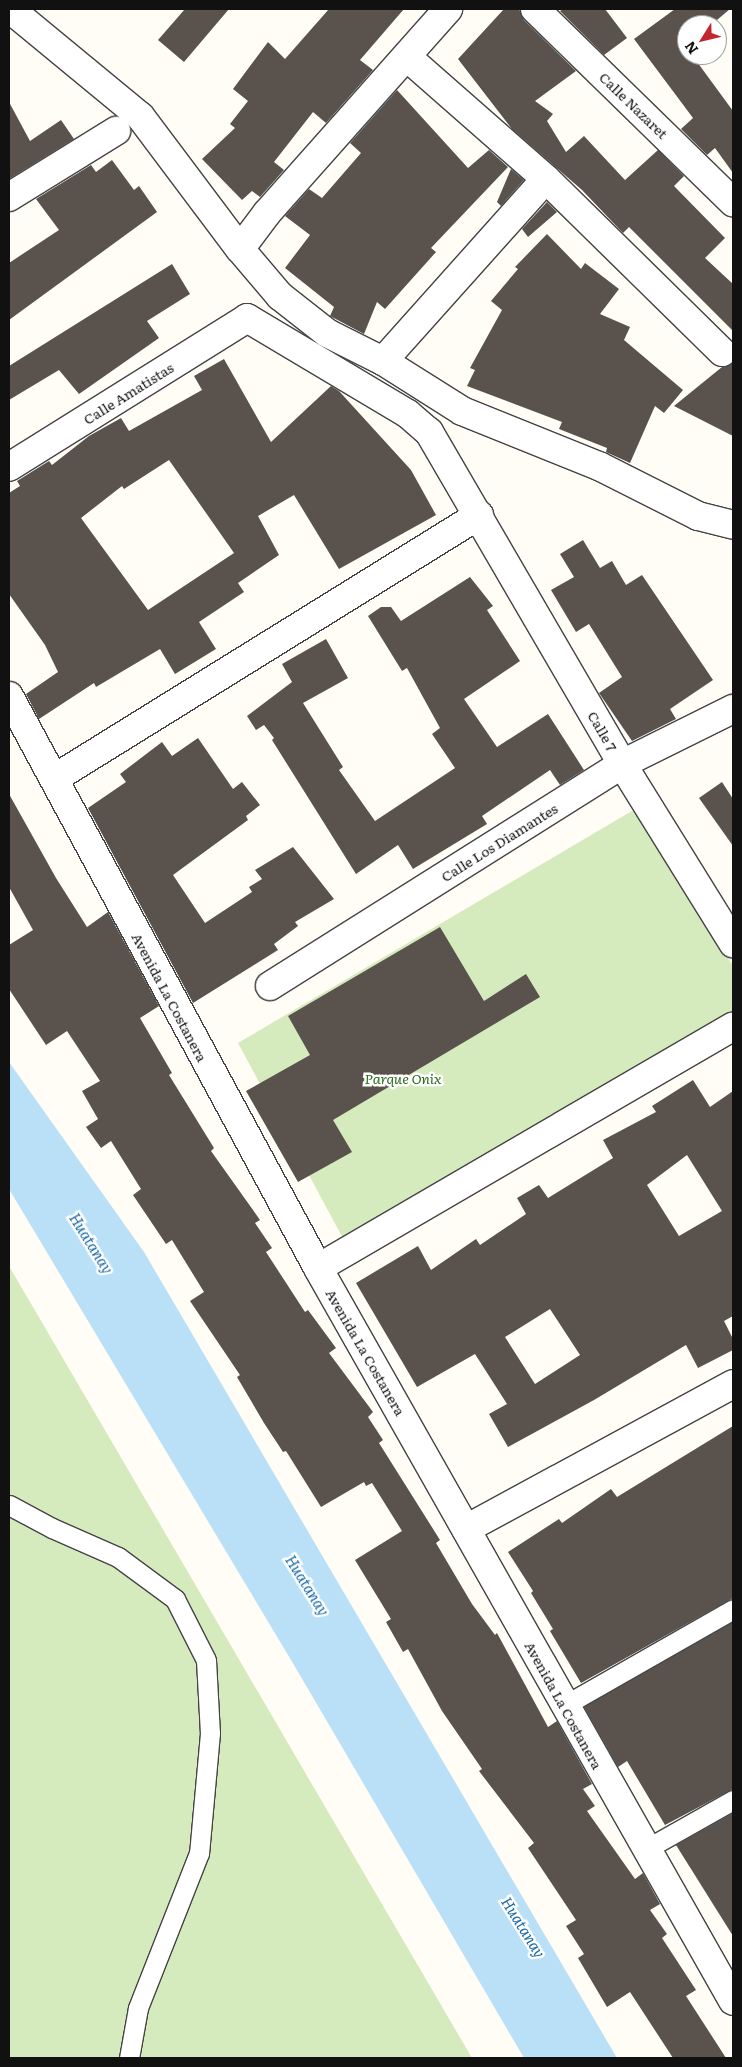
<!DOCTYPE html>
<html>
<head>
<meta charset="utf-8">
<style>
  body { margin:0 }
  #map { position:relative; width:742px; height:2067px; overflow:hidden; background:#fffdf5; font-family:Literata,serif }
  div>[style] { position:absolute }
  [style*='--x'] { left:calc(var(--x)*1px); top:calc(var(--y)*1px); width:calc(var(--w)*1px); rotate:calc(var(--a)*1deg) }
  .green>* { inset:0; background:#d5ebbd }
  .water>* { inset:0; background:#b9e0f7 }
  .building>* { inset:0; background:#5a524d }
  .roads { filter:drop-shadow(1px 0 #444) drop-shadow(-1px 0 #444) drop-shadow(0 1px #444) drop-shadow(0 -1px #444) }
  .lane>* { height:19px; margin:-9.5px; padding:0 9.5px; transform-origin:9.5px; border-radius:9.5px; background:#fff }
  .street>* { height:28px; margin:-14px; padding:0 14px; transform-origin:14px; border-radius:14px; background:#fff }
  span { translate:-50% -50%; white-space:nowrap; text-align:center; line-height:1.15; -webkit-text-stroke:5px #fff; paint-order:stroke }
  .street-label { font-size:14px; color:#111 }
  .park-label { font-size:14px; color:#2f6b1f; font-style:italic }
  .water-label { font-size:15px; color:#1768a6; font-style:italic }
  .frame { position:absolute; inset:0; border:10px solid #111; pointer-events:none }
  .north { position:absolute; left:677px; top:15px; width:50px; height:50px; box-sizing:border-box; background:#fff; border:1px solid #a0a0a0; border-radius:50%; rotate:234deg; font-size:14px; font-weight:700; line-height:20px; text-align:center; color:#111 }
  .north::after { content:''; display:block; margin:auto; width:18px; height:22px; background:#c4262e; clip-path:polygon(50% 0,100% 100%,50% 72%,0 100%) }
</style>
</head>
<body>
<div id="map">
  <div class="green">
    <div style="clip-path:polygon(637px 808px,733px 966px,733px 1012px,346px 1244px,238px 1043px)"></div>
    <div style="clip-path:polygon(9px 1266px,472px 2058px,9px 2058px)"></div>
  </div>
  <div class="water">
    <div style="clip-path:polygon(9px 1062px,144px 1252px,617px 2058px,524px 2058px,294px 1665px,9px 1189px)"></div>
  </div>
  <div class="building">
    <div style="clip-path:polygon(185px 9px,229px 9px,184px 62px,158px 40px)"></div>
    <div style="clip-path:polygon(329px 9px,404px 9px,360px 60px,373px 70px,326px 123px,313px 112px,274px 162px,284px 170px,260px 197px,252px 191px,242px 200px,202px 159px,235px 128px,230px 124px,248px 101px,233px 89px,268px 42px,285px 59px)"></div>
    <div style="clip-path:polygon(504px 9px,519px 9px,524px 20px,576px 71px,535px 101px,553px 114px,547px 121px,566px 152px,584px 136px,625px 180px,658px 150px,684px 176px,674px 186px,725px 238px,705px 258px,733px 284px,733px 331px,629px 227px,623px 233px,582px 190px,512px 129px,458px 59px)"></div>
    <div style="clip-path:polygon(563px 9px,605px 9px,627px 38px,604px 55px,560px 11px)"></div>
    <div style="clip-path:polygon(675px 9px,730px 9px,711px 25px,687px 25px,686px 46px,687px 55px,692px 55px,733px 111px,733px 173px,715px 148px,707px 155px,681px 129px,693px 118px,634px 39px)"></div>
    <div style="clip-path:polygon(397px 90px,468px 168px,489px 150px,508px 167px,431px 248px,436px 252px,385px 309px,377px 302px,364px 334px,330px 316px,334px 307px,285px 268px,310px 235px,285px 216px,309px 189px,322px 198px,361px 153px,350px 143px)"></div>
    <div style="clip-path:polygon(9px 102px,30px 141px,61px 120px,74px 139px,9px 179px)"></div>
    <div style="clip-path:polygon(112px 160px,134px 190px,139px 186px,157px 212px,9px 320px,9px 263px,59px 230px,36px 199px,91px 165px,96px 172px)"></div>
    <div style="clip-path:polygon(511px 169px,524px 180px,501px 206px,497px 202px)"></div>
    <div style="clip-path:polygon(547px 202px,557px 212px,528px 237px,522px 229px)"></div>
    <div style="clip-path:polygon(547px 234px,581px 269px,585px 263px,619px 289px,600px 314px,630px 327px,624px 340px,683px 390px,664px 413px,655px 406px,630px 463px,606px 452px,607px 448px,559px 429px,562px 422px,467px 386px,475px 370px,470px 368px,502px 310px,491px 301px,518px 269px,515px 267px)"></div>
    <div style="clip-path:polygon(172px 264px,190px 294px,147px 321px,159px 338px,79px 394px,59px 370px,9px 400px,9px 366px)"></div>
    <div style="clip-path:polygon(evenodd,224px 359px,271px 442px,331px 386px,339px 391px,411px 470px,436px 515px,339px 569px,294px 495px,258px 516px,279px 555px,238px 583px,244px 592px,199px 622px,216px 649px,175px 674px,160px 649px,96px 687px,94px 683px,39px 719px,26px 694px,58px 672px,45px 645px,9px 594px,9px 493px,20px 486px,17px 481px,49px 461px,52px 465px,89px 436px,121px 418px,129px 431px,202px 390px,194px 376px,224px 359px,169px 460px,234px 553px,148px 610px,81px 518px,122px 486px,124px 489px,169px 460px)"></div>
    <div style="clip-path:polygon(733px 363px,733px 436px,674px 406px,722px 367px)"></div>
    <div style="clip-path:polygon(583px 540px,600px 568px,612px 561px,626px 585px,642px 575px,713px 680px,670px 709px,676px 719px,632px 741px,599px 693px,622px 677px,589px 624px,576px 632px,551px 590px,574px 577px,560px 554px)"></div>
    <div style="clip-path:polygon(470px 577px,493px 606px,487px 610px,520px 661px,464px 699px,497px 747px,548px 714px,584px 770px,560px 785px,550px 770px,482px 816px,487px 824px,413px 869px,398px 845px,356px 874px,272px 740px,274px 738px,264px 725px,256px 730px,247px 716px,292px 682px,282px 664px,326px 639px,348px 678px,303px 703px,343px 767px,339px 770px,375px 821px,455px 768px,432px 734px,440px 728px,407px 668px,402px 671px,368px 616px,381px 607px,391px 607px,401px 621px)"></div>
    <div style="clip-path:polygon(198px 738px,233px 789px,242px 782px,260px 805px,246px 816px,248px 820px,173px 875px,205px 923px,252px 892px,249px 887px,262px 879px,255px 870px,293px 847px,334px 899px,295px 922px,298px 926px,274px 944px,278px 950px,193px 1003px,88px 808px,126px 782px,120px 774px,162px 742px,172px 756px)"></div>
    <div style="clip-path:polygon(722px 782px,733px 799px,733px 846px,699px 798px)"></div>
    <div style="clip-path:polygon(9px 794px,56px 878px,87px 927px,108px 912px,159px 1006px,140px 1018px,172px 1073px,169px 1075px,214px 1148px,211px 1151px,260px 1220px,255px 1223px,272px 1248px,266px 1252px,305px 1312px,308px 1310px,336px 1348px,329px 1353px,373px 1412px,368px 1417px,383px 1440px,379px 1443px,440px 1540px,436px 1543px,472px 1604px,495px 1635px,497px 1633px,548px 1727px,557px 1721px,592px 1784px,583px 1789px,595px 1806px,587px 1811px,635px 1879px,643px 1873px,660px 1904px,650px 1910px,667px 1934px,662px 1938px,696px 1990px,686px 1996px,726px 2058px,673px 2058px,630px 1992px,607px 2007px,578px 1958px,584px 1954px,566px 1926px,576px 1920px,528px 1848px,534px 1843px,479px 1771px,482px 1769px,442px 1711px,408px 1649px,403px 1652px,386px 1622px,391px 1619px,355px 1560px,402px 1531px,372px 1483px,366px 1486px,364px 1482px,321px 1507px,286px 1451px,283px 1452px,264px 1423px,237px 1377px,240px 1375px,190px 1301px,204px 1292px,172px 1240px,166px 1244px,133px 1195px,141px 1189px,111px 1141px,101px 1148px,86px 1127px,98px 1119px,82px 1091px,100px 1081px,67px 1031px,46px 1045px,9px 989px,9px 945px,33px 930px,9px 887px)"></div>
    <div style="clip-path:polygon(440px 927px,484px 1001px,526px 974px,540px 997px,333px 1120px,352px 1152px,298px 1182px,246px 1091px,310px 1055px,288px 1016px)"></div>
    <div style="clip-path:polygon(evenodd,693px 1080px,710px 1107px,733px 1091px,733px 1316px,724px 1321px,733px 1339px,733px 1350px,698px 1368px,686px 1345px,594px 1400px,508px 1447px,489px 1414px,507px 1404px,475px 1354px,417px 1387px,356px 1283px,418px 1246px,431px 1270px,476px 1239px,480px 1245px,526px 1214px,517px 1198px,539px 1185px,548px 1198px,613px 1158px,603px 1140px,656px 1112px,652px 1106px,693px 1080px,687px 1155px,722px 1211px,679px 1236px,647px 1185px,687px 1155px,693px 1080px,550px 1309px,580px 1355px,535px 1384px,505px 1337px,550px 1309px)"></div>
    <div style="clip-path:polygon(733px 1426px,733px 1598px,581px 1683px,550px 1631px,553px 1629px,531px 1593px,533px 1591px,508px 1552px,559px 1519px,562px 1523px,611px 1489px,617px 1497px)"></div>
    <div style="clip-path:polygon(733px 1622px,733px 1789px,665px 1825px,627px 1761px,618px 1767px,584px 1707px)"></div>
    <div style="clip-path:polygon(733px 1813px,733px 1936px,676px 1845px)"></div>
  </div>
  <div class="roads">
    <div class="lane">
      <div style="--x:9;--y:1505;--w:49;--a:28.1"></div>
      <div style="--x:52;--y:1528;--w:72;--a:23.7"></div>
      <div style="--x:118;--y:1557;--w:71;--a:36.4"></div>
      <div style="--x:175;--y:1599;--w:68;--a:63.1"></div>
      <div style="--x:206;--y:1660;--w:73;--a:86.9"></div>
      <div style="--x:210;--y:1733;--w:121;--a:95.2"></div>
      <div style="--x:199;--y:1853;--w:167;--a:111.5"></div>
      <div style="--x:138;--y:2008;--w:51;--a:100.2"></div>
      <div style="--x:565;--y:1705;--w:193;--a:-29.7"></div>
      <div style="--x:646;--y:1849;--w:100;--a:-29.4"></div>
    </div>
    <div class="street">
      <div style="--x:10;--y:9;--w:168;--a:39.5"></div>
      <div style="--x:140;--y:116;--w:166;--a:53.1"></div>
      <div style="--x:240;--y:249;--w:62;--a:49.6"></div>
      <div style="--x:280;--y:296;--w:60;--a:38.2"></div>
      <div style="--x:327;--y:333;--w:63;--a:26.6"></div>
      <div style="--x:383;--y:361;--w:93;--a:32.3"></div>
      <div style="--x:462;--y:411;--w:148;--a:21.9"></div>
      <div style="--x:599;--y:466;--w:111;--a:26.8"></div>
      <div style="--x:698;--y:516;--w:36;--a:14"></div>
      <div style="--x:535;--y:9;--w:277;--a:44.3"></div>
      <div style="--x:407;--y:57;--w:185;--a:41.3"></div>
      <div style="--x:546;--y:179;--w:247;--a:44.5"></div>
      <div style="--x:9;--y:197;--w:126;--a:-31.7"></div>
      <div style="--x:240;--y:249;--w:45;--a:-53.1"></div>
      <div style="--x:267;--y:213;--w:273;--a:-48.4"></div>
      <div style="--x:383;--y:361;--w:244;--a:-48.2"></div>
      <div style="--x:9;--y:467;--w:281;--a:-32"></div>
      <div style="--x:247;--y:318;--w:187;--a:30.8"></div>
      <div style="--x:408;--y:414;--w:28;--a:41"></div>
      <div style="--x:429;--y:432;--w:384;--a:59.8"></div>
      <div style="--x:622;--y:764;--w:211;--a:58.2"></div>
      <div style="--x:9;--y:696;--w:650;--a:61.62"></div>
      <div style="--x:318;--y:1268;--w:842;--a:60.48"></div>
      <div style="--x:55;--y:778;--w:499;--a:-31.8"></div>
      <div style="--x:270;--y:986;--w:416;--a:-32.2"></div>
      <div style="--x:622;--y:764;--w:124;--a:-26.4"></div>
      <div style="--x:318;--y:1268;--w:480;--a:-30.2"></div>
      <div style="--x:466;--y:1529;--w:304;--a:-28.5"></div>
    </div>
  </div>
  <div class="street-label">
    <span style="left:634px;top:105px;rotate:44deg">Calle Nazaret</span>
    <span style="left:128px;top:393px;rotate:-32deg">Calle Amatistas</span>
    <span style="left:603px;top:731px;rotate:60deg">Calle 7</span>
    <span style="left:499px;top:842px;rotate:-32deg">Calle Los Diamantes</span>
    <span style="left:170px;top:997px;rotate:62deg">Avenida La Costanera</span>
    <span style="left:366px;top:1352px;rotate:60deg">Avenida La Costanera</span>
    <span style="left:564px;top:1705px;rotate:61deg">Avenida La Costanera</span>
  </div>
  <div class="park-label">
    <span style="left:403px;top:1078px">Parque Onix</span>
  </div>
  <div class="water-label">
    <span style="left:92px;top:1243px;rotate:58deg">Huatanay</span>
    <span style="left:308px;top:1585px;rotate:58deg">Huatanay</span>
    <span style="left:524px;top:1927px;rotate:58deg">Huatanay</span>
  </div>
  <div class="frame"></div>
  <div class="north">N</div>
</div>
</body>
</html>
